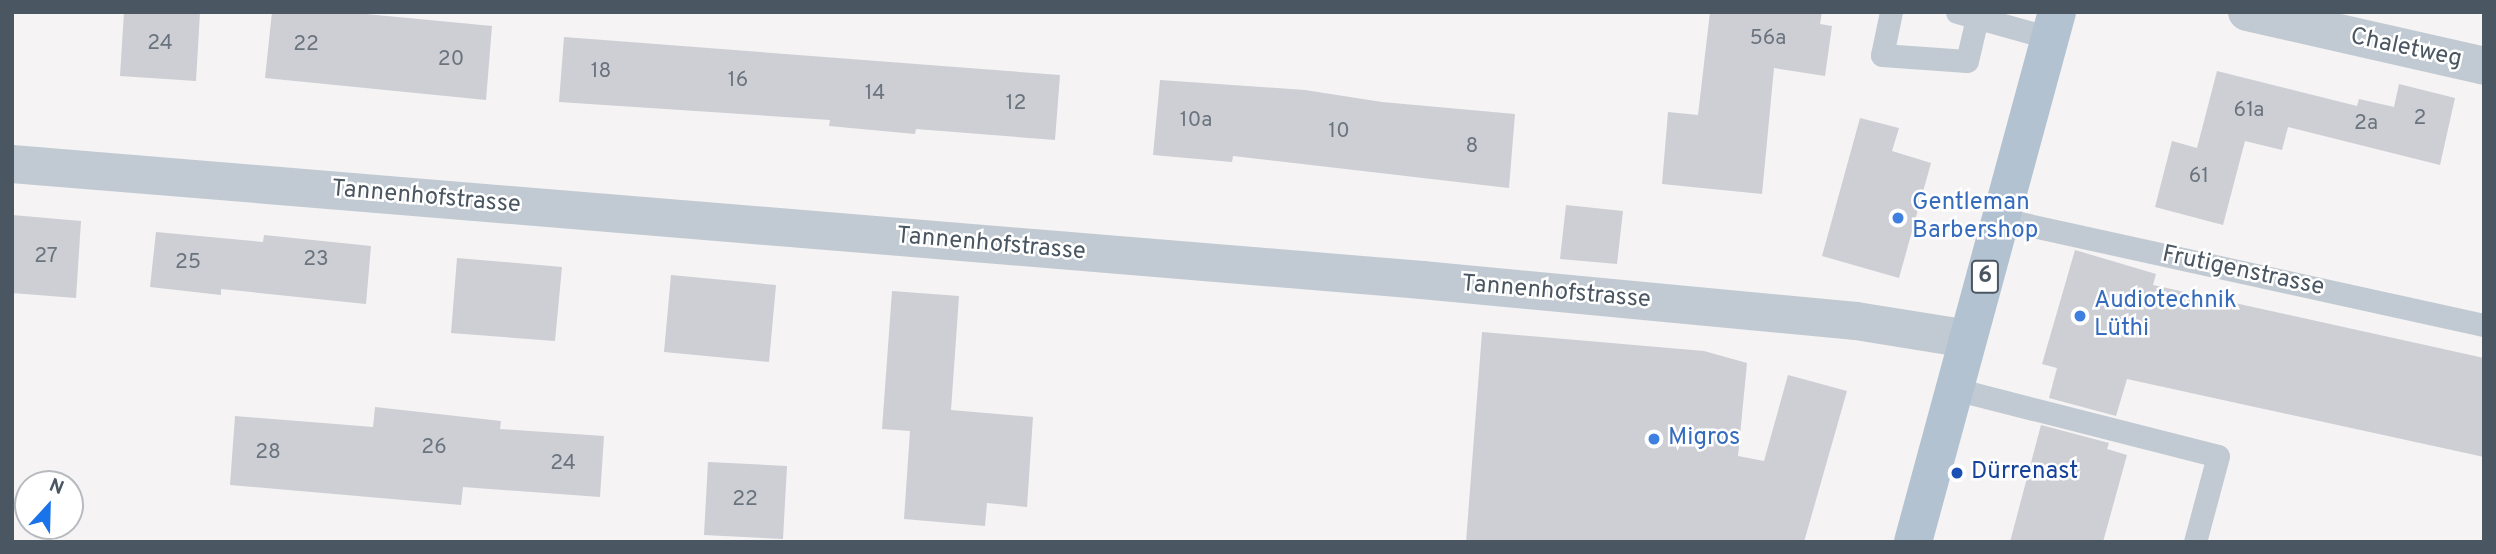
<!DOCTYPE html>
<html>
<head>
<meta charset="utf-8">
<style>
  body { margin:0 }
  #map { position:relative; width:2496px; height:554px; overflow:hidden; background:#f5f3f3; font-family:Overpass,sans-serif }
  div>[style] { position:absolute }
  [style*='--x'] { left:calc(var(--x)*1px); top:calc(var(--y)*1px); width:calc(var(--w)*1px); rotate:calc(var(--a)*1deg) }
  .building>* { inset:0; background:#cdcfd5 }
  .service>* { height:23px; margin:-11.5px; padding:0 11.5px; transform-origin:11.5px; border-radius:11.5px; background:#c1cad2 }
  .minor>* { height:38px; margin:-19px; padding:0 19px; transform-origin:19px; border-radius:19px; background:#c1cad2 }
  .primary>* { height:38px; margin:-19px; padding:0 19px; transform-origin:19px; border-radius:19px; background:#b3c2d1 }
  .dots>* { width:19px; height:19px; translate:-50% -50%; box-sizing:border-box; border:4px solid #fff; border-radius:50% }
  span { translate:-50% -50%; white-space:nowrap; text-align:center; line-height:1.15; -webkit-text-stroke:5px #fff; paint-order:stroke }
  .number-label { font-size:21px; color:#6b747e }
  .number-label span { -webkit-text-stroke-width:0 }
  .shield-label span { padding:2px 5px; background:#fff; border:2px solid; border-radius:5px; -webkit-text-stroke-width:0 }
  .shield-label { font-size:23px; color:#4a5661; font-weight:700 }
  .street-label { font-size:24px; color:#4a5661 }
  .shop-label { font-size:24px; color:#366cbe }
  .left { translate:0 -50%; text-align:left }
  .transit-label { font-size:24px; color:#164399 }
  .frame { position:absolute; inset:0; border:14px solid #4a5661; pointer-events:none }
  .north { position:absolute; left:14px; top:470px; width:70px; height:70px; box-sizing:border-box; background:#fff; border:2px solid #b7bbc0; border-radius:50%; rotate:22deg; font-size:19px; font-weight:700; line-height:28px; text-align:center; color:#4a5661 }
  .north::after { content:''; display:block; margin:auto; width:24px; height:32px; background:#1a73e8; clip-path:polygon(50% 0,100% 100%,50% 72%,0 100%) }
</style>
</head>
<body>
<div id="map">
  <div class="building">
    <div style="clip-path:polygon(124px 12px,200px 12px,196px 81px,120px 76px)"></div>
    <div style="clip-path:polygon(272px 12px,345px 12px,492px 26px,486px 100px,265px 78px)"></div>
    <div style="clip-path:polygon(1710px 12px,1822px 12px,1820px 24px,1832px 26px,1825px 76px,1774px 68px,1762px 194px,1662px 184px,1668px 112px,1698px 115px)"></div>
    <div style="clip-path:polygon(564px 37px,1060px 75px,1055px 140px,916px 129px,915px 134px,829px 126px,830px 120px,559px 102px)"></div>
    <div style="clip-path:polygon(2217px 71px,2357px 106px,2359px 99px,2394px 107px,2399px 84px,2455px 98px,2440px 165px,2288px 127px,2282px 150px,2245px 141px,2223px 225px,2155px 207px,2172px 141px,2197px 148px)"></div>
    <div style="clip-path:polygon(1160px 80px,1305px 90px,1382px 102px,1515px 114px,1509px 188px,1233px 156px,1232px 162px,1153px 155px)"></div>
    <div style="clip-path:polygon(1860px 118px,1899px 128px,1892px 151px,1931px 163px,1899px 278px,1822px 256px)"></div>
    <div style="clip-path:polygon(1566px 205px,1623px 211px,1617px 264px,1560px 259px)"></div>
    <div style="clip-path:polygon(12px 215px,81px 221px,76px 298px,12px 293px)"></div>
    <div style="clip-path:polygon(156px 232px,263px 242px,264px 235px,371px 246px,366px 304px,221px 289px,221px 295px,150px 287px)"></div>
    <div style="clip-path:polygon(2075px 250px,2156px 274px,2153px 285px,2484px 358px,2484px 457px,2127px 379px,2116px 416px,2049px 398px,2057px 368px,2042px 364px)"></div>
    <div style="clip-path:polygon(457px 258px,562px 267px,555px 341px,451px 333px)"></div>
    <div style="clip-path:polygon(671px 275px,776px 285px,769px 362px,664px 352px)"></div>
    <div style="clip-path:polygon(892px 291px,959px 296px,951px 410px,1033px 417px,1027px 507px,987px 503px,985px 526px,904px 519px,910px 431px,882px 429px)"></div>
    <div style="clip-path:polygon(1482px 332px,1704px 351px,1747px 363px,1738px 456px,1764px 461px,1788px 375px,1847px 391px,1804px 542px,1466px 542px)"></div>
    <div style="clip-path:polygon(375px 407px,501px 421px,500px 429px,604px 436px,600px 497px,463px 487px,461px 505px,230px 485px,235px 416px,373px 427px)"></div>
    <div style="clip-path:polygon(2041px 425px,2109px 443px,2107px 449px,2127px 455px,2103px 542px,2010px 542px)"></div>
    <div style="clip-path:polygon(708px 462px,787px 466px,783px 539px,704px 535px)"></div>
  </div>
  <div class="service">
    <div style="--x:1891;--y:12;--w:44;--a:101.8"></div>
    <div style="--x:1882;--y:55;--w:85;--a:4"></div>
    <div style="--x:1967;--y:61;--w:44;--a:-76.9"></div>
    <div style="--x:1957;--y:12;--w:97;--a:15.6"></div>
    <div style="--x:2001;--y:219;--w:494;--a:12.4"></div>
    <div style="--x:1955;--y:389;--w:271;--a:14.3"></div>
    <div style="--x:2218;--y:456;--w:89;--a:105"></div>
  </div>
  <div class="minor">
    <div style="--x:2247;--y:12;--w:243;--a:12.8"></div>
    <div style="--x:12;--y:164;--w:1415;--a:4.7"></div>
    <div style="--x:1422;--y:280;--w:436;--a:5.4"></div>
    <div style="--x:1856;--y:321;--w:113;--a:9.1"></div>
  </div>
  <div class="primary">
    <div style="--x:1913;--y:542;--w:549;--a:-74.8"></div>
  </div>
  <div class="dots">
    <div style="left:1898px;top:218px;background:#3f7fe0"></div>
    <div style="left:2080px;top:316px;background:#3f7fe0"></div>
    <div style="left:1654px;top:439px;background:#3f7fe0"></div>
    <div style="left:1957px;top:473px;background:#1a4fb4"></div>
  </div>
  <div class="number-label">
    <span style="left:1768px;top:39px">56a</span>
    <span style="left:160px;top:44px">24</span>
    <span style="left:306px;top:45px">22</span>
    <span style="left:451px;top:60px">20</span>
    <span style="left:601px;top:72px">18</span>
    <span style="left:738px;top:81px">16</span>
    <span style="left:875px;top:94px">14</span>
    <span style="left:1016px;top:104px">12</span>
    <span style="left:2249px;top:111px">61a</span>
    <span style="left:2420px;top:119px">2</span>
    <span style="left:1196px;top:121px">10a</span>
    <span style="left:2366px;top:124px">2a</span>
    <span style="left:1339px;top:132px">10</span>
    <span style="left:1472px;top:147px">8</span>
    <span style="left:2199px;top:177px">61</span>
    <span style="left:46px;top:257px">27</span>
    <span style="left:316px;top:260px">23</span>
    <span style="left:188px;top:263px">25</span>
    <span style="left:434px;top:448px">26</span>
    <span style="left:268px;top:453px">28</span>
    <span style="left:563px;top:464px">24</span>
    <span style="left:745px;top:500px">22</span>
  </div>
  <div class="shield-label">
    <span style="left:1985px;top:277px">6</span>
  </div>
  <div class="street-label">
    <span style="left:2406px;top:49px;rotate:12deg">Chaletweg</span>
    <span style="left:426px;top:198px;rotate:5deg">Tannenhofstrasse</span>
    <span style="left:991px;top:245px;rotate:5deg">Tannenhofstrasse</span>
    <span style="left:2243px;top:272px;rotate:12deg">Frutigenstrasse</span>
    <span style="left:1556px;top:293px;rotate:5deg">Tannenhofstrasse</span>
  </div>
  <div class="shop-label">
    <span class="left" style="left:1912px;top:218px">Gentleman<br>Barbershop</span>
    <span class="left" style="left:2094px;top:316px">Audiotechnik<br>Lüthi</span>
    <span class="left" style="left:1668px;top:439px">Migros</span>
  </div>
  <div class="transit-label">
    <span class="left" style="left:1971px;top:473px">Dürrenast</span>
  </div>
  <div class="frame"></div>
  <div class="north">N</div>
</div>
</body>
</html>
